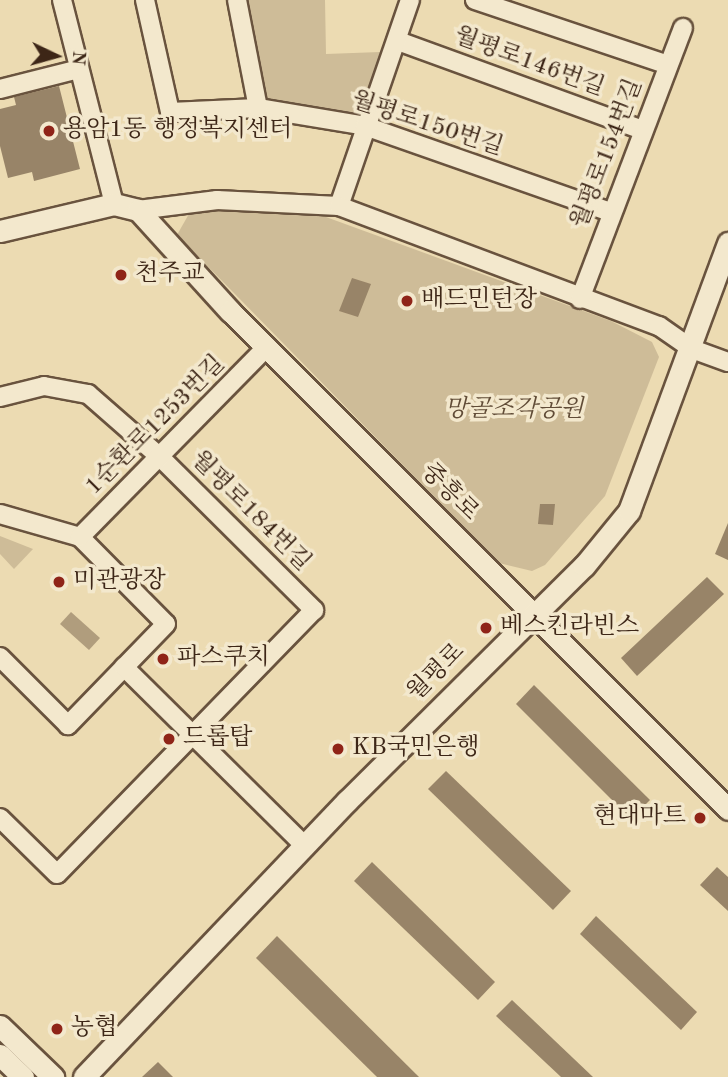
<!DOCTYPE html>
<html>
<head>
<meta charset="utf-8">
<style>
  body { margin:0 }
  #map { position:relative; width:728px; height:1077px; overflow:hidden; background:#ecdbb2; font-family:"Old Standard TT","Noto Serif KR",serif }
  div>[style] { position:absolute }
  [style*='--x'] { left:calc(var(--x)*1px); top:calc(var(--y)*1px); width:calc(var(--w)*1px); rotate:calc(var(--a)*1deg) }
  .green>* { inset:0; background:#cebc98 }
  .water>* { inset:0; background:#b09d7d }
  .building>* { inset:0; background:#988468 }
  .roads { filter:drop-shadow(2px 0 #69533e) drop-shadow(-2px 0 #69533e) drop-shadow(0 2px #69533e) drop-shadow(0 -2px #69533e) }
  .minor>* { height:18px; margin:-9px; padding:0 9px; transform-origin:9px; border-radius:9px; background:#f3e8cd }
  .tertiary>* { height:21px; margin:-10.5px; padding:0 10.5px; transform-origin:10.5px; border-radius:10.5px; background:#f3e8cd }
  .dots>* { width:19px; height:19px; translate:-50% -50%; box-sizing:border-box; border:4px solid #f3e8cd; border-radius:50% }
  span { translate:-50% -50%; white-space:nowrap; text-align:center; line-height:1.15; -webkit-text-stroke:7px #f3e8cd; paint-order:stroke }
  .street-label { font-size:24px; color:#3d2617 }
  .poi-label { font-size:24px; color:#3d2617 }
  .left { translate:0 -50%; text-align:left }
  .right { translate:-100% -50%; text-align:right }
  .park-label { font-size:24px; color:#614c37; font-style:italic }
  .north { position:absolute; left:21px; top:21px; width:70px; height:70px; -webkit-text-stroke:5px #f3e8cd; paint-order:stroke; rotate:95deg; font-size:19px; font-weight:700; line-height:28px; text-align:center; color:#3d2617 }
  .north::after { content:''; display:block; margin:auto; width:24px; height:32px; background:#3d2617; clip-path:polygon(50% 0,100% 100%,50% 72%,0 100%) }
</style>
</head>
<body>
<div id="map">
  <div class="green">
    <div style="clip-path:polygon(243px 0,325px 0,326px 54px,380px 52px,362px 115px,353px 118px,273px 105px,263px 97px)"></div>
    <div style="clip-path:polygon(252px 210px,315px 213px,611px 321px,652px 342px,659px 357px,605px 496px,545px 565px,532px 571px,499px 563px,177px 235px,190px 212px)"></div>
    <div style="clip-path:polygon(0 536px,33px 549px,14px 569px,0 554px)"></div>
  </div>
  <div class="water">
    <div style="clip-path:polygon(71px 612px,100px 638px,89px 650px,60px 624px)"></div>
  </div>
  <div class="building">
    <div style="clip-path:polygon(59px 86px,80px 169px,34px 181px,32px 172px,8px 178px,0 146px,0 109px,16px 105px,14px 97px)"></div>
    <div style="clip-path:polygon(352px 278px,371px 284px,358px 317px,339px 311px)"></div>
    <div style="clip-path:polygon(540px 504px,555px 504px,553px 525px,538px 524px)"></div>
    <div style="clip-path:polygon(728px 523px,728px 560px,715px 554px)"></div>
    <div style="clip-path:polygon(707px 577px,724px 594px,637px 676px,621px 658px)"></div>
    <div style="clip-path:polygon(534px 685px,650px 800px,631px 819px,516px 704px)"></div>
    <div style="clip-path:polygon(446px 771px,571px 891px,553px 910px,428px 789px)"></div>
    <div style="clip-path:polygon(372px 862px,495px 982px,478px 1000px,354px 881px)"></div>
    <div style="clip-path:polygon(717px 867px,728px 877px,728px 911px,700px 885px)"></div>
    <div style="clip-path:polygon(596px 916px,697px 1012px,681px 1030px,580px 934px)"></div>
    <div style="clip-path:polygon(277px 936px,419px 1077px,377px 1077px,256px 958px)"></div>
    <div style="clip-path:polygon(512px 1000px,593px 1077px,561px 1077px,496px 1016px)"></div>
    <div style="clip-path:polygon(158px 1062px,173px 1077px,142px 1077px)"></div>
  </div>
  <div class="roads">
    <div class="minor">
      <div style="--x:62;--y:0;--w:211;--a:75.7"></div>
      <div style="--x:145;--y:0;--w:115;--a:77.4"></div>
      <div style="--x:170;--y:112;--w:88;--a:-2.6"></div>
      <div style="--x:258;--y:108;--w:109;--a:9.5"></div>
      <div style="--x:365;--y:126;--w:260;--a:19.3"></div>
      <div style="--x:237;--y:0;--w:110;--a:79"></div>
      <div style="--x:475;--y:0;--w:204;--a:18.6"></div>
      <div style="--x:398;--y:41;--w:261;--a:20"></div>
      <div style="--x:0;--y:89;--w:81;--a:-14.2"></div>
      <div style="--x:339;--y:206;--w:218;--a:-71"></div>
      <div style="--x:138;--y:210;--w:80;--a:-7.2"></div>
      <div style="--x:217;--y:200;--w:122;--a:2.8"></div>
      <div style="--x:339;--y:206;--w:342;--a:20.6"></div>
      <div style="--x:659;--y:326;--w:40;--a:34.9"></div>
      <div style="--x:692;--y:349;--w:38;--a:20"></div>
      <div style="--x:580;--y:299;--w:290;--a:-69.2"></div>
      <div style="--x:0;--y:397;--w:45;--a:-14"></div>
      <div style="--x:44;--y:386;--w:45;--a:10.3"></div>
      <div style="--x:88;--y:394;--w:97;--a:41.2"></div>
      <div style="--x:161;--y:458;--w:216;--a:44.8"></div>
      <div style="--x:314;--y:610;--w:368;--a:134.2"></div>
      <div style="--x:57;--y:874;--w:80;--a:-135.5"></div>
      <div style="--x:0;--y:514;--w:83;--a:16"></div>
      <div style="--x:80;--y:537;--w:122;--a:45.3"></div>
      <div style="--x:166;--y:624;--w:141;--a:134.1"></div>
      <div style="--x:68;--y:725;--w:96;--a:-135"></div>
      <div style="--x:80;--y:537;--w:267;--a:-45.5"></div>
      <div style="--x:124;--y:667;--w:255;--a:44.7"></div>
    </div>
    <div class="tertiary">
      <div style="--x:0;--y:231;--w:117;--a:-13.3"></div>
      <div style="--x:114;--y:204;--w:25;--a:14"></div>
      <div style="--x:138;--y:210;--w:137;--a:47.7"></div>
      <div style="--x:230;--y:311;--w:704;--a:45"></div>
      <div style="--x:0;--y:1026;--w:74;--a:43.9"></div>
      <div style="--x:0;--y:1055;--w:32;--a:44"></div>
      <div style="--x:84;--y:1077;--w:381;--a:-46.4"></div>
      <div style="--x:347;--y:801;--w:334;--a:-44.8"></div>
      <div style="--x:584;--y:566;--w:71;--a:-50.7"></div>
      <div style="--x:629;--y:511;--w:286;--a:-69.7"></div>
    </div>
  </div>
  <div class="dots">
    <div style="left:49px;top:131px;background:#8f2418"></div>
    <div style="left:121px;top:275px;background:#8f2418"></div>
    <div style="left:407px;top:301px;background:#8f2418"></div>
    <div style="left:59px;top:582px;background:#8f2418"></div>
    <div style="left:486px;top:628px;background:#8f2418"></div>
    <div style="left:163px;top:659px;background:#8f2418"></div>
    <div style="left:169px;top:739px;background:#8f2418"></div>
    <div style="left:338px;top:749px;background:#8f2418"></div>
    <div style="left:700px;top:818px;background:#8f2418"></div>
    <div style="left:57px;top:1029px;background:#8f2418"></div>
  </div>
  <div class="street-label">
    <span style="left:529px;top:63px;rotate:20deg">월평로146번길</span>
    <span style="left:427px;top:125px;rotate:18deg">월평로150번길</span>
    <span style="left:608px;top:154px;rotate:-69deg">월평로154번길</span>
    <span style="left:156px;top:426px;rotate:-45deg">1순환로1253번길</span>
    <span style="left:449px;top:493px;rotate:45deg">중흥로</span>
    <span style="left:250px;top:512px;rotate:45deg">월평로184번길</span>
    <span style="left:437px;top:673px;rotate:-45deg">월평로</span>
  </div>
  <div class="poi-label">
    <span class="left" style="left:63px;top:131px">용암1동 행정복지센터</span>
    <span class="left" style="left:135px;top:275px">천주교</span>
    <span class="left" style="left:421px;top:301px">배드민턴장</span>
    <span class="left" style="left:73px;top:582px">미관광장</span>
    <span class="left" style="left:500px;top:628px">베스킨라빈스</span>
    <span class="left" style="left:177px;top:659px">파스쿠치</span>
    <span class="left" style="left:183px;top:739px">드롭탑</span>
    <span class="left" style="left:352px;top:749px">KB국민은행</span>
    <span class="right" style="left:686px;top:818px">현대마트</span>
    <span class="left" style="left:71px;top:1029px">농협</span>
  </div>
  <div class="park-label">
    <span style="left:514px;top:411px">망골조각공원</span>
  </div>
  <div class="north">N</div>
</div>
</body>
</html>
